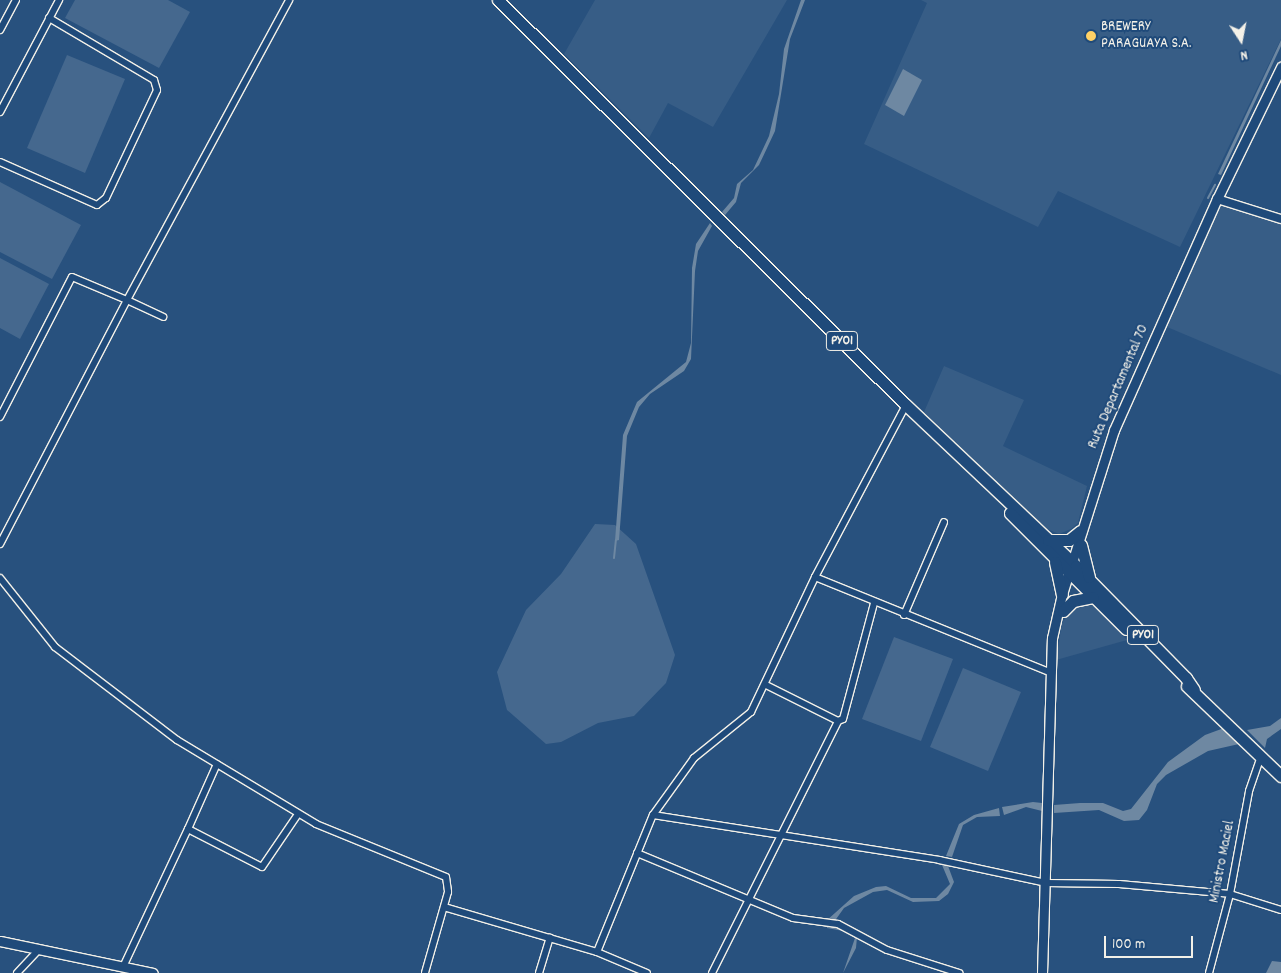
<!DOCTYPE html>
<html>
<head>
<meta charset="utf-8">
<style>
  body { margin:0 }
  #map { position:relative; width:1281px; height:973px; overflow:hidden; background:#28517e; font-family:Dekko,sans-serif }
  div>[style] { position:absolute }
  [style*='--x'] { left:calc(var(--x)*1px); top:calc(var(--y)*1px); width:calc(var(--w)*1px); rotate:calc(var(--a)*1deg) }
  .built>* { inset:0; background:#375d86 }
  .green>* { inset:0; background:#45688e }
  .water>* { inset:0; background:#6e88a2 }
  .stream>* { height:2px; margin:-1px; padding:0 1px; transform-origin:1px; border-radius:1px; background:#6e88a2 }
  .roads { filter:drop-shadow(1px 0 #f4f1e8) drop-shadow(-1px 0 #f4f1e8) drop-shadow(0 1px #f4f1e8) drop-shadow(0 -1px #f4f1e8) }
  .minor>* { height:6px; margin:-3px; padding:0 3px; transform-origin:3px; border-radius:3px; background:#1f4a7a }
  .tertiary>* { height:8px; margin:-4px; padding:0 4px; transform-origin:4px; border-radius:4px; background:#1f4a7a }
  .secondary>* { height:9px; margin:-4.5px; padding:0 4.5px; transform-origin:4.5px; border-radius:4.5px; background:#1f4a7a }
  .trunk>* { height:11px; margin:-5.5px; padding:0 5.5px; transform-origin:5.5px; border-radius:5.5px; background:#1f4a7a }
  .dots>* { width:14px; height:14px; translate:-50% -50%; box-sizing:border-box; border:2px solid #1f4a7a; border-radius:50% }
  span { translate:-50% -50%; white-space:nowrap; text-align:center; line-height:1.15; -webkit-text-stroke:4px #1f4a7a; paint-order:stroke }
  .shield-label span { padding:1px 4px; background:#1f4a7a; border:1px solid; border-radius:4px; -webkit-text-stroke-width:0 }
  .shield-label { font-size:14px; color:#f4f1e8; font-weight:700 }
  .poi-label { font-size:15px; color:#f4f1e8 }
  .left { translate:0 -50%; text-align:left }
  .street-label { font-size:15px; color:#f4f1e8 }
  .north { position:absolute; left:1216px; top:15px; width:50px; height:50px; -webkit-text-stroke:4px #1f4a7a; paint-order:stroke; rotate:169deg; font-size:14px; font-weight:700; line-height:20px; text-align:center; color:#f4f1e8 }
  .north::after { content:''; display:block; margin:auto; width:18px; height:22px; background:#f4f1e8; clip-path:polygon(50% 0,100% 100%,50% 72%,0 100%) }
  .scale { position:absolute; left:1104px; top:936px; width:89px; height:22px; box-sizing:border-box; border:2px solid #f4f1e8; border-top:0; padding-left:6px; font-size:15px; line-height:18px; white-space:nowrap; color:#f4f1e8; -webkit-text-stroke:4px #1f4a7a; paint-order:stroke }
</style>
</head>
<body>
<div id="map">
  <div class="built">
    <div style="clip-path:polygon(595px 0,787px 0,713px 127px,668px 103px,649px 138px,564px 54px)"></div>
    <div style="clip-path:polygon(921px 0,1281px 0,1281px 39px,1180px 247px,1058px 191px,1038px 227px,864px 144px,927px 3px)"></div>
    <div style="clip-path:polygon(1221px 203px,1281px 224px,1281px 375px,1160px 324px)"></div>
    <div style="clip-path:polygon(944px 366px,1024px 400px,1003px 446px,1087px 486px,1078px 523px,1071px 529px,1059px 534px,1047px 529px,924px 412px)"></div>
    <div style="clip-path:polygon(1082px 603px,1094px 606px,1127px 640px,1056px 660px,1062px 623px,1073px 606px)"></div>
  </div>
  <div class="green">
    <div style="clip-path:polygon(75px 0,168px 0,190px 12px,159px 68px,65px 18px)"></div>
    <div style="clip-path:polygon(67px 55px,125px 79px,85px 173px,27px 148px)"></div>
    <div style="clip-path:polygon(0 182px,81px 225px,52px 279px,0 252px)"></div>
    <div style="clip-path:polygon(0 258px,49px 284px,20px 339px,0 328px)"></div>
    <div style="clip-path:polygon(595px 524px,615px 525px,636px 544px,675px 655px,666px 683px,634px 716px,598px 723px,561px 742px,546px 744px,507px 710px,497px 672px,526px 610px,561px 574px)"></div>
    <div style="clip-path:polygon(894px 637px,953px 659px,921px 741px,862px 719px)"></div>
    <div style="clip-path:polygon(963px 668px,1021px 692px,988px 771px,930px 747px)"></div>
  </div>
  <div class="water">
    <div style="clip-path:polygon(801px 0,805px 0,790px 39px,775px 131px,759px 165px,741px 183px,736px 202px,725px 215px,722px 212px,734px 198px,737px 184px,753px 170px,769px 136px,779px 94px,784px 49px)"></div>
    <div style="clip-path:polygon(1281px 40px,1281px 46px,1221px 175px,1218px 174px)"></div>
    <div style="clip-path:polygon(903px 69px,922px 80px,904px 116px,885px 105px)"></div>
    <div style="clip-path:polygon(710px 223px,712px 226px,698px 251px,695px 271px,691px 359px,684px 371px,650px 394px,639px 407px,627px 436px,619px 540px,615px 541px,623px 435px,637px 402px,686px 362px,691px 343px,692px 268px,696px 244px)"></div>
    <div style="clip-path:polygon(1281px 718px,1281px 729px,1267px 739px,1265px 748px,1247px 730px,1270px 726px)"></div>
    <div style="clip-path:polygon(1224px 728px,1239px 744px,1208px 751px,1166px 775px,1157px 784px,1147px 810px,1139px 820px,1124px 821px,1099px 810px,1054px 813px,1054px 805px,1080px 803px,1103px 803px,1123px 811px,1131px 809px,1168px 762px,1205px 735px)"></div>
    <div style="clip-path:polygon(1033px 802px,1042px 803px,1042px 811px,1026px 807px,1004px 815px,1002px 807px)"></div>
    <div style="clip-path:polygon(999px 808px,1000px 816px,977px 817px,963px 825px,952px 857px,946px 856px,959px 824px,974px 815px)"></div>
    <div style="clip-path:polygon(942px 865px,948px 866px,954px 882px,948px 894px,939px 901px,913px 902px,887px 890px,873px 892px,844px 908px,834px 922px,826px 921px,854px 896px,876px 887px,886px 886px,911px 898px,936px 898px,950px 884px)"></div>
    <div style="clip-path:polygon(827px 925px,849px 930px,857px 937px,856px 948px,843px 973px,855px 938px,849px 932px,827px 928px)"></div>
    <div style="clip-path:polygon(1272px 961px,1281px 962px,1281px 973px,1266px 973px)"></div>
  </div>
  <div class="stream">
    <div style="--x:1208;--y:198;--w:15;--a:-62"></div>
    <div style="--x:614;--y:558;--w:18;--a:-84"></div>
  </div>
  <div class="roads">
    <div class="minor">
      <div style="--x:0;--y:30;--w:34;--a:-62"></div>
      <div style="--x:0;--y:112;--w:127;--a:-62.2"></div>
      <div style="--x:0;--y:162;--w:106;--a:23.9"></div>
      <div style="--x:97;--y:205;--w:11;--a:-38"></div>
      <div style="--x:106;--y:198;--w:119;--a:-64.7"></div>
      <div style="--x:157;--y:90;--w:10;--a:-107"></div>
      <div style="--x:154;--y:80;--w:122;--a:-149.4"></div>
      <div style="--x:0;--y:417;--w:157;--a:-62.8"></div>
      <div style="--x:72;--y:277;--w:60;--a:22.7"></div>
      <div style="--x:127;--y:300;--w:341;--a:-61.6"></div>
      <div style="--x:0;--y:544;--w:275;--a:-62.5"></div>
      <div style="--x:127;--y:300;--w:40;--a:25"></div>
      <div style="--x:815;--y:577;--w:256;--a:22.1"></div>
      <div style="--x:0;--y:578;--w:88;--a:51.4"></div>
      <div style="--x:55;--y:647;--w:153;--a:37.3"></div>
      <div style="--x:177;--y:740;--w:162;--a:31.1"></div>
      <div style="--x:316;--y:824;--w:140;--a:22.2"></div>
      <div style="--x:446;--y:877;--w:15;--a:82"></div>
      <div style="--x:448;--y:892;--w:84;--a:105.9"></div>
      <div style="--x:904;--y:615;--w:101;--a:-66.7"></div>
      <div style="--x:766;--y:685;--w:80;--a:26.6"></div>
      <div style="--x:653;--y:815;--w:290;--a:8.9"></div>
      <div style="--x:939;--y:860;--w:109;--a:12.1"></div>
      <div style="--x:1046;--y:883;--w:73;--a:0.8"></div>
      <div style="--x:1119;--y:884;--w:111;--a:5.1"></div>
      <div style="--x:1230;--y:894;--w:53;--a:17.4"></div>
      <div style="--x:188;--y:829;--w:71;--a:-66"></div>
      <div style="--x:637;--y:853;--w:169;--a:22.6"></div>
      <div style="--x:793;--y:918;--w:45;--a:7.6"></div>
      <div style="--x:838;--y:924;--w:55;--a:28"></div>
      <div style="--x:887;--y:950;--w:76;--a:17.7"></div>
      <div style="--x:444;--y:907;--w:159;--a:16.4"></div>
      <div style="--x:597;--y:952;--w:54;--a:22.8"></div>
      <div style="--x:597;--y:952;--w:148;--a:-67.8"></div>
      <div style="--x:653;--y:815;--w:70;--a:-54.3"></div>
      <div style="--x:694;--y:758;--w:73;--a:-38.9"></div>
      <div style="--x:751;--y:712;--w:149;--a:-64.6"></div>
      <div style="--x:815;--y:577;--w:195;--a:-62.1"></div>
      <div style="--x:123;--y:967;--w:153;--a:-64.8"></div>
      <div style="--x:188;--y:829;--w:83;--a:27.2"></div>
      <div style="--x:262;--y:867;--w:64;--a:-55.8"></div>
      <div style="--x:17;--y:973;--w:33;--a:-47"></div>
      <div style="--x:539;--y:973;--w:37;--a:-73"></div>
      <div style="--x:712;--y:973;--w:282;--a:-63.4"></div>
      <div style="--x:838;--y:721;--w:5;--a:-22"></div>
      <div style="--x:843;--y:719;--w:120;--a:-75"></div>
      <div style="--x:1209;--y:973;--w:82;--a:-75.1"></div>
      <div style="--x:1230;--y:894;--w:105;--a:-79.5"></div>
      <div style="--x:1249;--y:791;--w:37;--a:-71"></div>
    </div>
    <div class="tertiary">
      <div style="--x:1217;--y:199;--w:67;--a:17.4"></div>
    </div>
    <div class="secondary">
      <div style="--x:0;--y:941;--w:156;--a:11.8"></div>
      <div style="--x:1042;--y:973;--w:335;--a:-88.3"></div>
      <div style="--x:1052;--y:638;--w:45;--a:-77.2"></div>
      <div style="--x:1062;--y:594;--w:172;--a:-72.4"></div>
      <div style="--x:1114;--y:430;--w:253;--a:-66"></div>
      <div style="--x:1217;--y:199;--w:147;--a:-64.1"></div>
    </div>
    <div class="trunk">
      <div style="--x:498;--y:0;--w:575;--a:44.79"></div>
      <div style="--x:906;--y:405;--w:234;--a:43.4"></div>
      <div style="--x:1076;--y:566;--w:157;--a:45.5"></div>
      <div style="--x:1186;--y:678;--w:14;--a:56"></div>
      <div style="--x:1010;--y:513;--w:164;--a:45"></div>
      <div style="--x:1048;--y:540;--w:21;--a:0"></div>
      <div style="--x:1069;--y:540;--w:14;--a:-39"></div>
      <div style="--x:1081;--y:545;--w:33;--a:76"></div>
      <div style="--x:1055;--y:562;--w:33;--a:78"></div>
      <div style="--x:1063;--y:611;--w:14;--a:-45"></div>
      <div style="--x:1073;--y:601;--w:20;--a:-11"></div>
      <div style="--x:1187;--y:686;--w:130;--a:43.8"></div>
    </div>
  </div>
  <div class="dots">
    <div style="left:1091px;top:36px;background:#ffd166"></div>
  </div>
  <div class="shield-label">
    <span style="left:842px;top:341px">PY01</span>
    <span style="left:1143px;top:635px">PY01</span>
  </div>
  <div class="poi-label">
    <span class="left" style="left:1101px;top:36px">BREWERY<br>PARAGUAYA S.A.</span>
  </div>
  <div class="street-label">
    <span style="left:1119px;top:387px;rotate:-67deg">Ruta Departamental 70</span>
    <span style="left:1223px;top:862px;rotate:-79deg">Ministro Maciel</span>
  </div>
  <div class="north">N</div>
  <div class="scale">100 m</div>
</div>
</body>
</html>
